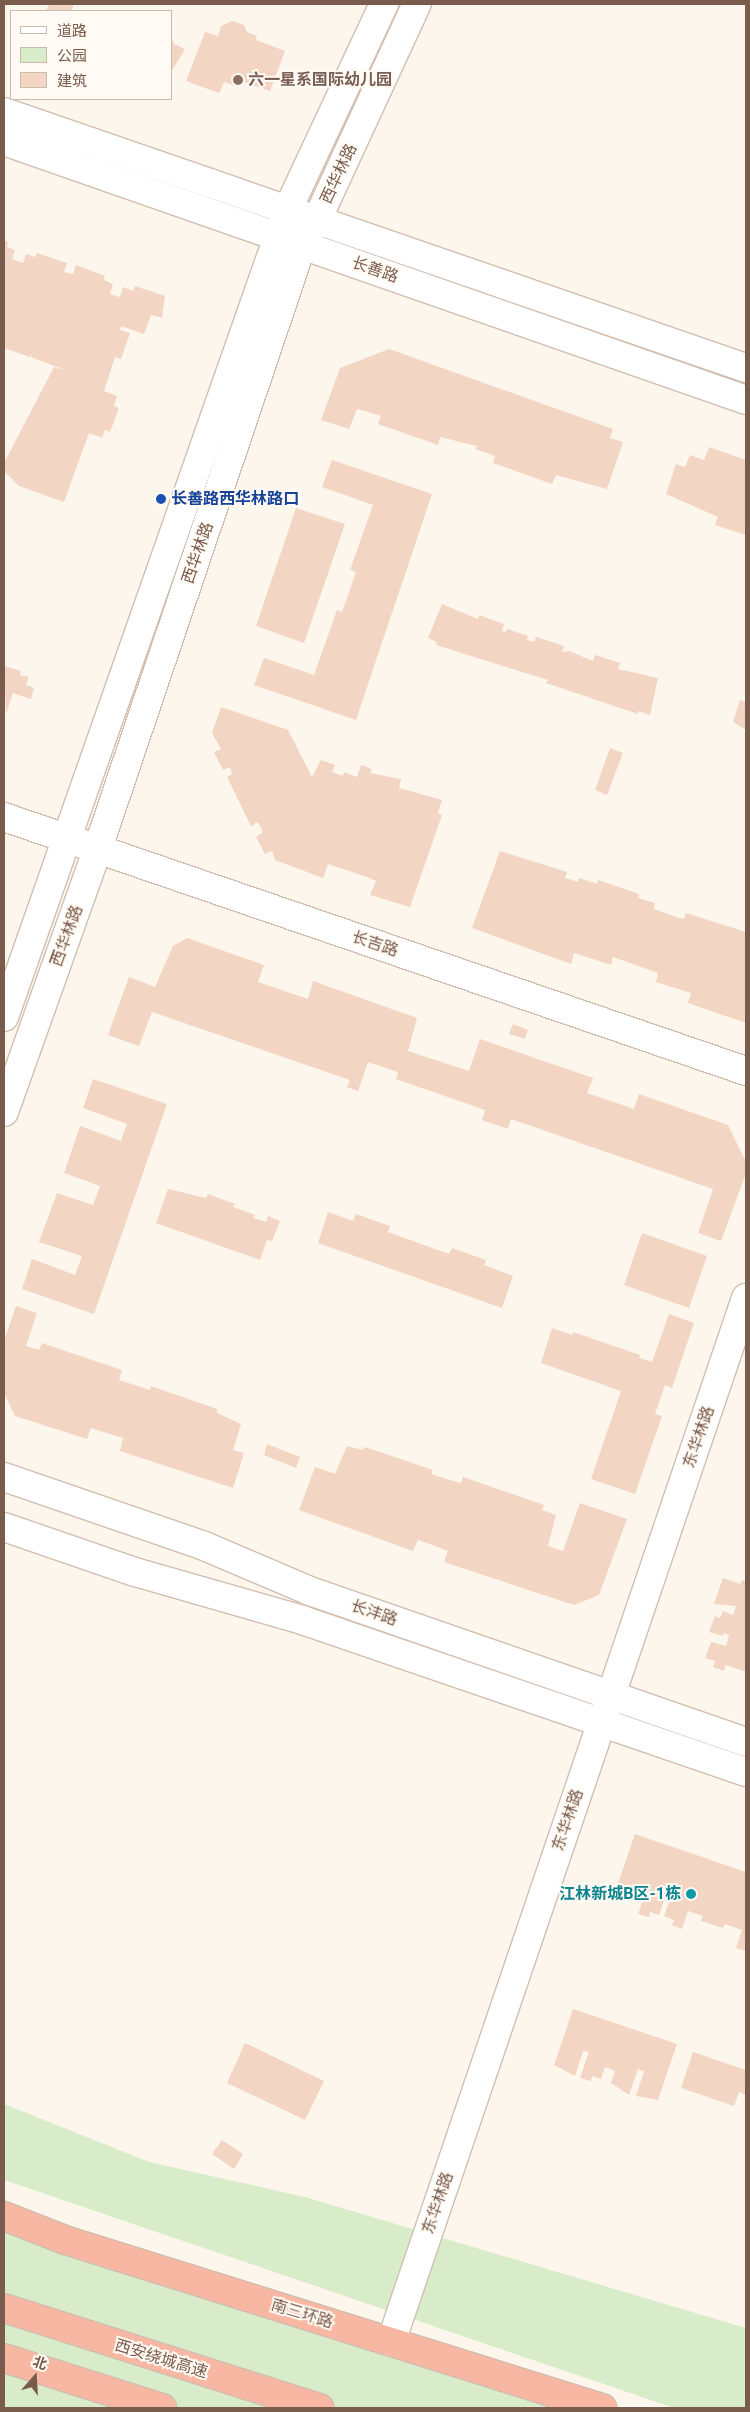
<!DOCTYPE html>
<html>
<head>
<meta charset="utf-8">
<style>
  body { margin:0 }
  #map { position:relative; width:750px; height:2412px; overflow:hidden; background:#fdf6ec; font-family:Roboto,"Noto Sans SC",sans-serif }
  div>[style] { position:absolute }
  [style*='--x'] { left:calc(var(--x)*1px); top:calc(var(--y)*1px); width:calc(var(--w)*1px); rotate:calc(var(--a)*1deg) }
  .green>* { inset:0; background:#d8ecc9 }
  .building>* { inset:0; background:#f3d5c3 }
  .roads { filter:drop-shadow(1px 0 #d1beb0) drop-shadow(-1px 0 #d1beb0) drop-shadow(0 1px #d1beb0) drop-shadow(0 -1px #d1beb0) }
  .minor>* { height:28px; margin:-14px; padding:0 14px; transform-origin:14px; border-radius:14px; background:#fff }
  .highway>* { height:28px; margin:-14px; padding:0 14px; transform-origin:14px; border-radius:14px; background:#f7b7a3 }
  .dots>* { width:14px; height:14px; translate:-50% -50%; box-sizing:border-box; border:2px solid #fffaf3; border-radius:50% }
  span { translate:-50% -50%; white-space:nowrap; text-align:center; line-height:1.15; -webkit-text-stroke:4px #fffaf3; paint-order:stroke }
  .education-label { font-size:16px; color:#785e54; font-weight:700 }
  .left { translate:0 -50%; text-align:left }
  .street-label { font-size:16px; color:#7a5c4d }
  .transit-label { font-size:16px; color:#164399; font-weight:700 }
  .culture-label { font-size:16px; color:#0d838f; font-weight:700 }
  .right { translate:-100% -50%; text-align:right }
  .frame { position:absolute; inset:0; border:5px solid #7a5c4d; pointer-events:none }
  .legend { position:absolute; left:10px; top:10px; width:162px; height:90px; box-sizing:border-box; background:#fffaf3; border:1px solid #cabbb1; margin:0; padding:6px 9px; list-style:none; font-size:15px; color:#7a5c4d }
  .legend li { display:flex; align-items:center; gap:10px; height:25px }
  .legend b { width:25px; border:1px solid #cabbb1 }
  .north { position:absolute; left:10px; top:2352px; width:50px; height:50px; -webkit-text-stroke:4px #fffaf3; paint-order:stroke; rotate:19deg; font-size:14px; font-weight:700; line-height:20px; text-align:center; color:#7a5c4d }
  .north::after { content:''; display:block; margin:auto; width:18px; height:22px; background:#7a5c4d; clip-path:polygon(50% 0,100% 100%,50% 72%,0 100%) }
</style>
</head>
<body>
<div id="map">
  <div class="green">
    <div style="clip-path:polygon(4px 2104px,149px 2162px,305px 2197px,746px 2328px,746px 2408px,674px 2408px,4px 2180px)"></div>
    <div style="clip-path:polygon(4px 2226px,564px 2408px,4px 2408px)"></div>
  </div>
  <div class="building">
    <div style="clip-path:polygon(49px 4px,73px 4px,73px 7px,72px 11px,46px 11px)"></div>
    <div style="clip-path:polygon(232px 21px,244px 25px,247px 32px,257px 36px,256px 40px,285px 51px,270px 91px,238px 80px,236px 86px,224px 82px,219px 93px,186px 81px,205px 32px,218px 36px,221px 26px)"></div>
    <div style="clip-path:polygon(171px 37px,174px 44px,185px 49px,171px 72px)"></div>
    <div style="clip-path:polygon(4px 240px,8px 242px,7px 247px,15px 250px,12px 259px,23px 263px,26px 254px,35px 257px,37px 253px,67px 263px,64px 272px,73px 274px,76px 265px,105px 276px,104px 280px,113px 284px,110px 294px,120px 297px,123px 287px,133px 291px,135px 286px,165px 296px,162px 318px,151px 315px,144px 334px,121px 326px,120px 330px,130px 333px,121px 359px,115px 357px,104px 391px,117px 396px,114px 406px,119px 408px,110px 432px,105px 430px,102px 438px,89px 433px,64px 502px,19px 486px,4px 471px,4px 463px,53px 369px,54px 367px,68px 371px,31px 357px,34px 349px,30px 357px,4px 348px)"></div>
    <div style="clip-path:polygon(389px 349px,613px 429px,610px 438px,623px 442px,607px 489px,556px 475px,552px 484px,493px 463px,495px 456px,475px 449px,477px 446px,440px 437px,438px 445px,378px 424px,381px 416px,365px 411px,357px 409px,349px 429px,321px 420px,340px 368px)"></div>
    <div style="clip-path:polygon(709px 447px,746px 460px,746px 535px,715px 525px,718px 517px,666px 494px,676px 464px,685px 467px,690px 455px,704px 460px)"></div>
    <div style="clip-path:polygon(332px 460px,432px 494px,356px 720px,254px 685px,264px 658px,314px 675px,337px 610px,342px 612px,356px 572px,350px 570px,373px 505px,322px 487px)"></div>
    <div style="clip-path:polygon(296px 508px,345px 524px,304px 643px,256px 626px)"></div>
    <div style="clip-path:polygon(442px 604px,478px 619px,479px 615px,504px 624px,502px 631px,506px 632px,507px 629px,528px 636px,527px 640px,534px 642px,536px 637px,564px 646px,562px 652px,569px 651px,593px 661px,595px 655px,620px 663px,618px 669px,658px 678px,650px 715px,638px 711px,638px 714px,546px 683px,548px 680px,436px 645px,437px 642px,428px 638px)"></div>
    <div style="clip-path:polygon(4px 666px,21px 671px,20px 675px,29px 677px,26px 685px,34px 688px,31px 699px,13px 693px,6px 714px)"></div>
    <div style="clip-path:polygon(740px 700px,746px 702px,746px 730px,733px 722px)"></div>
    <div style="clip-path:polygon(221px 707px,288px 730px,312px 777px,321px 760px,335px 765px,332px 772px,343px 776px,344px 772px,357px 777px,361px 765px,372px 769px,370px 773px,401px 779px,399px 788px,442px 800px,438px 813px,442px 815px,410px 907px,370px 895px,376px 881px,367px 877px,328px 864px,323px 878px,275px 860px,272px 851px,265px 854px,256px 837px,263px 832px,258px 822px,251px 826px,227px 777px,232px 774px,230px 767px,223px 770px,214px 752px,221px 749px,212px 733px)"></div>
    <div style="clip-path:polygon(610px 748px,623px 753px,607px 795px,595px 790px)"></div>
    <div style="clip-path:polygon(500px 851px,567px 872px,565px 878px,578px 882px,579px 878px,597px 884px,598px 880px,639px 894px,638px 898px,655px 903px,654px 909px,676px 917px,684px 919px,686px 913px,746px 932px,746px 1023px,688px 1003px,691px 993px,656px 982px,658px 973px,613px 957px,611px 965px,574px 953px,571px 964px,472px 928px)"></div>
    <div style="clip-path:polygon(187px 938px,264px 965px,258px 982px,308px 999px,313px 981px,417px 1018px,408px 1051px,469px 1071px,480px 1039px,593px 1078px,587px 1093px,634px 1109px,639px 1094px,728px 1125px,746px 1162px,746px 1173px,721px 1241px,698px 1233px,713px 1189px,511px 1119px,508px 1129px,482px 1120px,485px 1110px,396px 1079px,398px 1072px,368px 1062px,358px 1091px,347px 1087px,350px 1080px,152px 1012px,139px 1046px,108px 1035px,129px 977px,155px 987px,173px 946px)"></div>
    <div style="clip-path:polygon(513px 1024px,528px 1030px,525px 1039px,509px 1034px)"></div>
    <div style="clip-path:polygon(93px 1079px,167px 1104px,94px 1314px,22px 1289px,32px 1259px,75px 1275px,82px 1256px,39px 1242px,57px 1193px,93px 1205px,100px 1186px,64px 1173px,80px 1126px,121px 1141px,127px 1124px,83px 1108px)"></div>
    <div style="clip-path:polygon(168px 1189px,206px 1198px,208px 1194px,235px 1204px,233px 1207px,255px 1215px,253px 1218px,266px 1222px,268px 1216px,280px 1221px,272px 1241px,267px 1240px,260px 1260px,156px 1223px)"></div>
    <div style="clip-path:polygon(328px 1212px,353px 1221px,356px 1214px,390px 1226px,388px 1232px,449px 1254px,452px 1248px,486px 1260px,484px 1265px,513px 1276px,502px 1308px,318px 1243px)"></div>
    <div style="clip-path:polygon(642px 1233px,707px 1256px,689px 1308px,624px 1285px)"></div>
    <div style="clip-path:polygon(16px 1306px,37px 1313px,26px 1346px,39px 1350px,42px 1343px,122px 1370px,119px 1380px,150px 1390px,151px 1386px,217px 1409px,217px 1413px,241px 1424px,233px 1450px,244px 1453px,233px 1488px,120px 1451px,123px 1438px,91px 1428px,87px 1439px,15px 1416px,4px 1393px,4px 1341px)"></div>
    <div style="clip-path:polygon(669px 1314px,694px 1323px,672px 1388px,665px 1385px,655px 1414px,662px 1416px,635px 1494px,591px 1479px,621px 1391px,541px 1363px,552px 1328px,572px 1335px,573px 1332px,640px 1355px,639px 1358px,652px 1362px)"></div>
    <div style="clip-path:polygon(267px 1444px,300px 1457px,296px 1468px,264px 1455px)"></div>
    <div style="clip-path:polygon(347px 1446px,363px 1450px,365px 1447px,433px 1470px,431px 1474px,450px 1480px,461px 1483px,463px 1477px,544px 1505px,542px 1510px,556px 1515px,548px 1546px,563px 1551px,580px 1503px,627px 1519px,599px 1595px,574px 1605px,444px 1562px,448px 1551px,430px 1544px,418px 1540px,413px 1551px,299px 1510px,315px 1467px,335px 1474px)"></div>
    <div style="clip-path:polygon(723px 1578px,740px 1584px,742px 1580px,746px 1581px,746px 1672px,726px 1665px,724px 1671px,713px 1667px,715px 1661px,705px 1658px,711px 1642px,726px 1646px,729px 1635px,724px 1633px,723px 1636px,709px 1632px,715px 1616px,720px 1618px,723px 1611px,733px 1615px,736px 1606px,714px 1604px)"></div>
    <div style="clip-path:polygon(635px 1834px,746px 1872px,746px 1951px,736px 1948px,742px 1930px,725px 1924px,723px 1928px,701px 1921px,703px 1916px,688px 1911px,682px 1929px,672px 1925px,674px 1920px,664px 1916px,671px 1897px,666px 1895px,659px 1915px,650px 1912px,649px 1917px,638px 1914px,644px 1897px,628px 1891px,627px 1896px,615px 1892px)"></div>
    <div style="clip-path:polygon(573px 2009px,677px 2044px,658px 2100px,636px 2096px,644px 2071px,638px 2069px,629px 2095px,611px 2083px,615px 2071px,605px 2067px,601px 2079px,592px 2076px,591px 2081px,580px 2078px,589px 2052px,583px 2051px,575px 2076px,554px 2065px)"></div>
    <div style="clip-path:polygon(245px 2043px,324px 2081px,305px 2120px,227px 2083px)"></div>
    <div style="clip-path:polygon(693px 2052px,746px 2070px,746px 2095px,739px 2092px,734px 2106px,681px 2088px)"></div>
    <div style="clip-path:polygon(222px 2140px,243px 2154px,234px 2169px,212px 2154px)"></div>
  </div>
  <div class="roads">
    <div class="minor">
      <div style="--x:4;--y:112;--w:785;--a:19.04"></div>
      <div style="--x:4;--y:141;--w:786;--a:19.24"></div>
      <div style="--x:4;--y:817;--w:784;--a:18.9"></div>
      <div style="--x:4;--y:1017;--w:854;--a:-70.65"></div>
      <div style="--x:287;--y:211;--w:229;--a:-64.9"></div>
      <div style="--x:4;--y:1112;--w:280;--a:-70.4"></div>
      <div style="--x:98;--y:848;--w:637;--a:-71.31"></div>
      <div style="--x:302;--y:245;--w:29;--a:-59"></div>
      <div style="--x:317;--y:220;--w:238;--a:-65.2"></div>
      <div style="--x:4;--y:1477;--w:209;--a:19"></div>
      <div style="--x:202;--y:1545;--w:117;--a:23.1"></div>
      <div style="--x:310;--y:1591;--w:461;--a:19.1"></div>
      <div style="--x:4;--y:1527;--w:139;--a:19"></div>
      <div style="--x:135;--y:1572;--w:174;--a:16"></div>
      <div style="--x:302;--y:1620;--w:469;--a:18.9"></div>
      <div style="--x:391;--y:2342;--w:1103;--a:-71.22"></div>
    </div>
    <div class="highway">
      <div style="--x:4;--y:2216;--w:66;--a:21.5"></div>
      <div style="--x:65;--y:2240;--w:563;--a:17.37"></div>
      <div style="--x:4;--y:2308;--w:331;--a:17.6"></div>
      <div style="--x:4;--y:2358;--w:166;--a:17.6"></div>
    </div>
  </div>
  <div class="dots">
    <div style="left:238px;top:80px;background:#8d6e63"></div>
    <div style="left:161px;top:499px;background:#1a4fb4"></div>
    <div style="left:691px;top:1894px;background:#0f9aa8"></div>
  </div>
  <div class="education-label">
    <span class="left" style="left:248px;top:80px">六一星系国际幼儿园</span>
  </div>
  <div class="street-label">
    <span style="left:339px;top:174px;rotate:-65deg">西华林路</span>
    <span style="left:375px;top:270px;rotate:19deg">长善路</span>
    <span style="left:198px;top:553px;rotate:-71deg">西华林路</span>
    <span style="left:67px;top:936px;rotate:-70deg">西华林路</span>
    <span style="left:375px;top:944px;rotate:19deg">长吉路</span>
    <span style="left:699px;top:1437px;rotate:-71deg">东华林路</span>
    <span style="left:374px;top:1613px;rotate:19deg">长沣路</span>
    <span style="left:568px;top:1820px;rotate:-71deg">东华林路</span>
    <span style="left:438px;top:2203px;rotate:-71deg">东华林路</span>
    <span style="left:302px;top:2314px;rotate:17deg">南三环路</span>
    <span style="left:161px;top:2359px;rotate:17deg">西安绕城高速</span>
  </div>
  <div class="transit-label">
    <span class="left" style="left:171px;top:499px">长善路西华林路口</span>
  </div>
  <div class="culture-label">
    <span class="right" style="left:681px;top:1894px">江林新城B区-1栋</span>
  </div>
  <div class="frame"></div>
  <ul class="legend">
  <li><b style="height:6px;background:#fff"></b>道路</li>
  <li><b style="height:14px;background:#d8ecc9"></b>公园</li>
  <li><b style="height:14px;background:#f3d5c3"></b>建筑</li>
  </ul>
  <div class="north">北</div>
</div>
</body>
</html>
